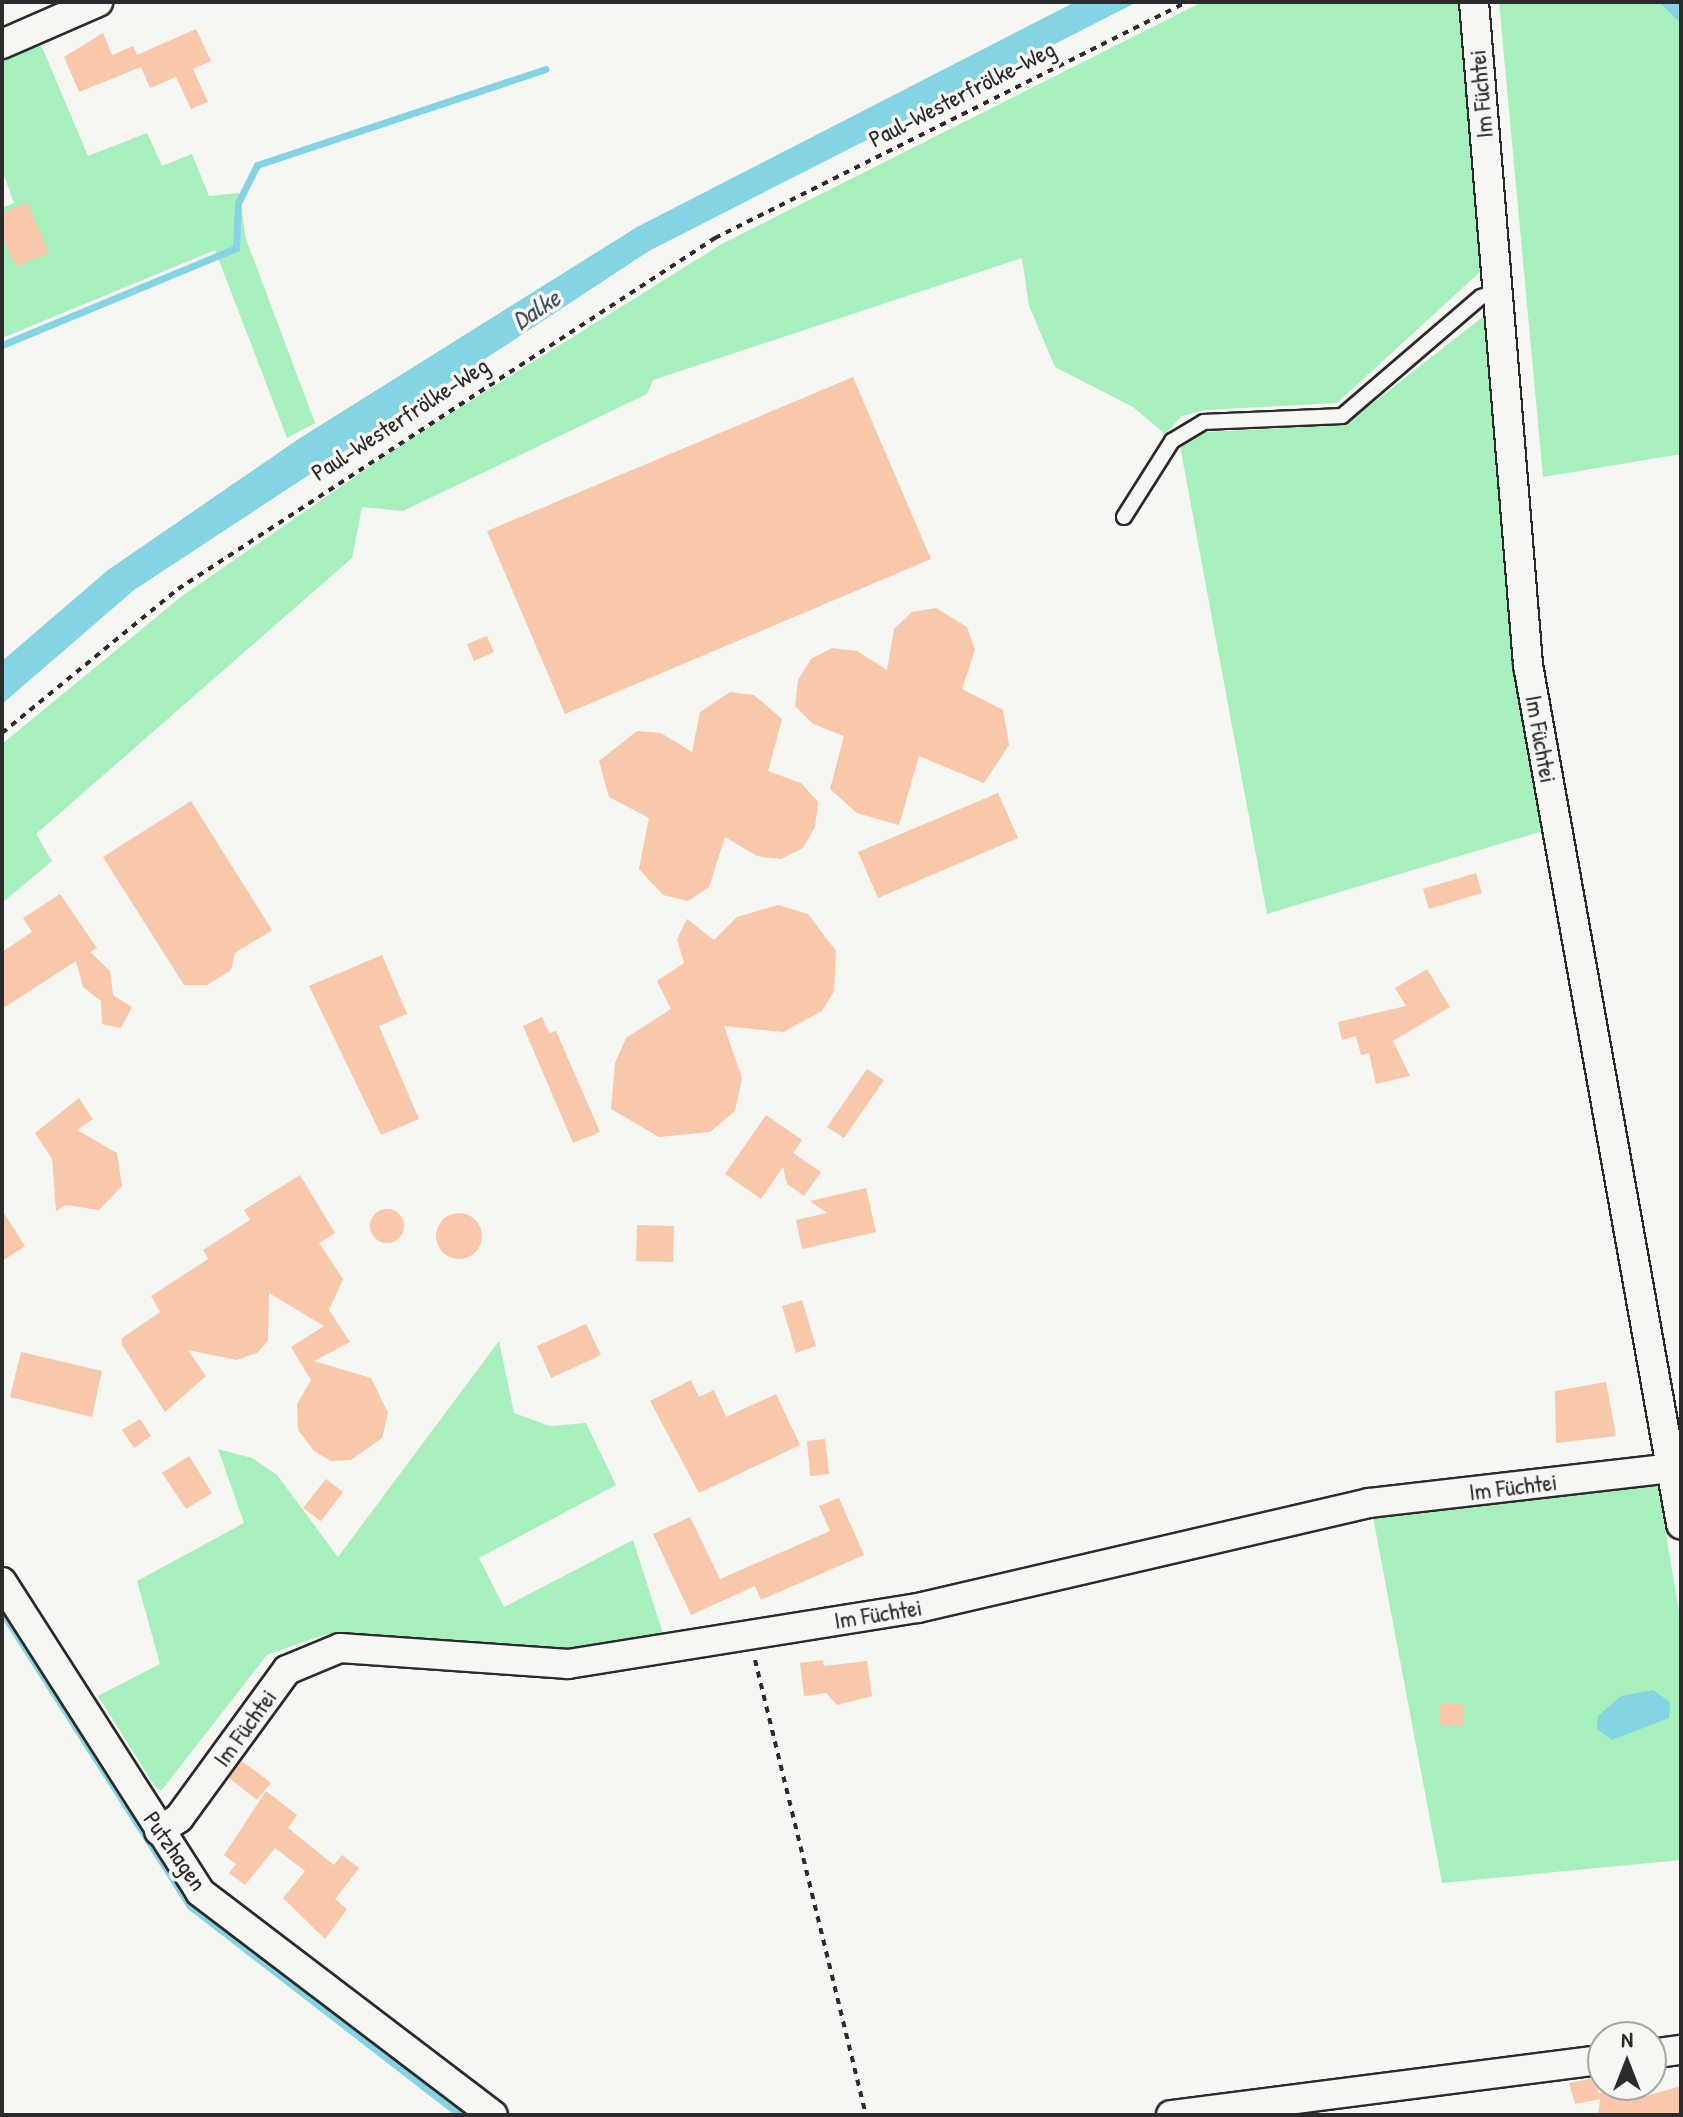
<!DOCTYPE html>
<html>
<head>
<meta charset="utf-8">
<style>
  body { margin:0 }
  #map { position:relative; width:1683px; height:2117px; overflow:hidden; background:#f6f6f2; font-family:"Patrick Hand",sans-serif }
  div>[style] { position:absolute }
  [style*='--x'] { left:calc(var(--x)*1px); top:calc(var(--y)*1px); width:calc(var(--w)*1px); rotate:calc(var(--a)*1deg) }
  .green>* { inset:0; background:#a7f0be }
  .water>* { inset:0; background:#85d4e3 }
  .stream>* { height:7px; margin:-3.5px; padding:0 3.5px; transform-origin:3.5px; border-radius:3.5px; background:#85d4e3 }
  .building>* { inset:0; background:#f9c7aa }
  .round { border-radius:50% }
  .path>* { height:4px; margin-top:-2px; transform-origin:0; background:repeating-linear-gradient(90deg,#2b2b2b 0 6px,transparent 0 12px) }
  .roads { filter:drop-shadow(2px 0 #2b2b2b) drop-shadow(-2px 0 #2b2b2b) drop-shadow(0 2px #2b2b2b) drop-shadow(0 -2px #2b2b2b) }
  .service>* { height:14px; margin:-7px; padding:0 7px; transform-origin:7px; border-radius:7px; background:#f6f6f2 }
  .minor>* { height:28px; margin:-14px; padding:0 14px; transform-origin:14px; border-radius:14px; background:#f6f6f2 }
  span { translate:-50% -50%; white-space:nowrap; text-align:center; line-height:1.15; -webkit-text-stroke:7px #f6f6f2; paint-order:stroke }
  .street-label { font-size:24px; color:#2b2b2b }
  .water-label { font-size:26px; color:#425559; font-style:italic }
  .frame { position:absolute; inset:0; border:4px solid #2b2b2b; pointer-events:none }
  .north { position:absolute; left:1587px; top:2021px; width:80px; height:80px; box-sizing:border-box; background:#f6f6f2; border:2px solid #a5a5a2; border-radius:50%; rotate:0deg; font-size:22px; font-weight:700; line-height:32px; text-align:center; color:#2b2b2b }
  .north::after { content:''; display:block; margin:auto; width:28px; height:36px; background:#2b2b2b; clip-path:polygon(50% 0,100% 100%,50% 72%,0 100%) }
</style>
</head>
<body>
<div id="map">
  <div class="green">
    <div style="clip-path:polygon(1202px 2px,1458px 2px,1481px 271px,1337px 403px,1204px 410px,1182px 416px,1165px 434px,1133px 407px,1055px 367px,1029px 306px,1022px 258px,653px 380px,647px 394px,403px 511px,362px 507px,352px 558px,36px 834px,52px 861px,2px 903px,2px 744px,182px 596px,413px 437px,720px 245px)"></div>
    <div style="clip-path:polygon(1499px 2px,1659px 2px,1681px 24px,1681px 454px,1543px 477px)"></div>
    <div style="clip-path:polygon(39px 40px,88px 156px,147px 133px,162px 166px,192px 154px,209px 196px,239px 193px,246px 239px,315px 423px,287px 438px,215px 250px,2px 338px,2px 208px,14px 203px,2px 170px,2px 56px)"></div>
    <div style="clip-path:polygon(1485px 315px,1515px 663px,1543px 831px,1267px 914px,1180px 446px,1206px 432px,1345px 425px)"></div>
    <div style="clip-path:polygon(499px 1341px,514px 1413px,550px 1426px,586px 1423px,616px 1485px,479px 1558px,504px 1607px,633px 1540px,664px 1637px,566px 1655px,323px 1635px,267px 1655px,161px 1791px,154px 1785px,98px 1696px,160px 1664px,137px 1581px,244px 1523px,218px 1449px,252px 1458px,277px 1475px,338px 1557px)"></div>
    <div style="clip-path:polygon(1657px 1481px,1681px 1623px,1681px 1860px,1442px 1883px,1373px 1517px)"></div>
  </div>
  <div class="water">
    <div style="clip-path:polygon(1075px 2px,1137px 2px,649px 251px,134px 590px,2px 704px,2px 661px,108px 570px,300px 438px,637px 227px)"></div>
    <div style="clip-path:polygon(1659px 2px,1681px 2px,1681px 24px)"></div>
    <div style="clip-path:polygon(1653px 1690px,1670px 1702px,1669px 1718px,1612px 1740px,1597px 1729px,1598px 1716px,1621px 1696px)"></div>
  </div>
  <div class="stream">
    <div style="--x:2;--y:345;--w:253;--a:-22.5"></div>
    <div style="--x:236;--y:248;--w:45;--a:-87.5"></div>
    <div style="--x:238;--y:203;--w:42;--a:-63.4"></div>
    <div style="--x:257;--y:165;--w:304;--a:-18.4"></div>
    <div style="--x:2;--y:1612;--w:349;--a:57.4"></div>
    <div style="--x:190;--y:1906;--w:341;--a:37.7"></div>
  </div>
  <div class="building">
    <div style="clip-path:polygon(196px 29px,211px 61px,193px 69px,208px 102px,191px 109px,176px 77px,150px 88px,141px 67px,79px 92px,64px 57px,103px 33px,112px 55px,133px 46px,137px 55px)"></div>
    <div style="clip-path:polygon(27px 202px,49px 253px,16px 267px,2px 236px,2px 213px)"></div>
    <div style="clip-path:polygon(853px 377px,931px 559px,565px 714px,487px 531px)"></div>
    <div style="clip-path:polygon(936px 608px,967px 627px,975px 650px,962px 689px,1003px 710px,1009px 745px,984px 783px,919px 756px,899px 825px,857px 813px,830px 789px,844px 736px,813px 724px,795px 706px,798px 680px,811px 659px,832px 648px,857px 651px,887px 670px,894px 629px,912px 612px)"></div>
    <div style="clip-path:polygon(487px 636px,494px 652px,474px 661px,467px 644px)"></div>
    <div style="clip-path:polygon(730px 692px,754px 695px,782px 719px,768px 771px,801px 783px,818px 802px,815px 827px,803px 848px,781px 859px,757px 856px,725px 837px,709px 887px,688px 901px,663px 895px,639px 869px,649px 818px,609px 797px,599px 761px,637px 731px,661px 733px,692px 752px,700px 712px)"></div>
    <div style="clip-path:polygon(998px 793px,1018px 838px,878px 898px,858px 852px)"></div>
    <div style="clip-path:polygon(191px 801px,272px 930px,235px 953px,231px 970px,207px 985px,184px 985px,103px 857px)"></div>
    <div style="clip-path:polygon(1476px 873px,1482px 893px,1429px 909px,1423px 889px)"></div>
    <div style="clip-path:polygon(60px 894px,97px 948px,90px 952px,110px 971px,113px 995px,132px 1007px,121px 1028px,102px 1024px,101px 1001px,83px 987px,76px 961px,2px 1009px,2px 952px,32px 932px,23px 918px)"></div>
    <div style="clip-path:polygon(778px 905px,808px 914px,836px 951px,834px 991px,822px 1011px,783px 1032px,724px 1026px,742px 1078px,735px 1111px,710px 1132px,659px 1137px,611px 1109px,615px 1063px,626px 1038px,671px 1009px,657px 981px,684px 963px,677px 939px,687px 919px,714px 940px,737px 917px)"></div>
    <div style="clip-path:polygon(382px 955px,407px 1014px,379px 1026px,419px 1119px,381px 1135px,309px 986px)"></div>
    <div style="clip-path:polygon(1427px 969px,1450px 1007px,1393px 1041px,1410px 1076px,1376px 1084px,1369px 1053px,1361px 1055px,1356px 1036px,1342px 1040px,1338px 1022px,1406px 1006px,1395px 988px)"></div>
    <div style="clip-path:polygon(542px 1017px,549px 1033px,556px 1031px,600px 1132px,573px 1143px,523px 1026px)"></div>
    <div style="clip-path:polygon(867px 1069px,884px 1080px,844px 1138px,827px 1127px)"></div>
    <div style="clip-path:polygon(79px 1098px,93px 1119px,77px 1130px,117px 1153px,122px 1186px,99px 1210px,66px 1205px,56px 1211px,52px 1159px,35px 1133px)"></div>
    <div style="clip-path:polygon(766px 1115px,802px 1140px,793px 1153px,821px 1172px,804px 1196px,787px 1184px,783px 1167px,761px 1199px,725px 1174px)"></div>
    <div style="clip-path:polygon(300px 1175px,335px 1233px,319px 1243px,343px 1279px,329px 1310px,350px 1342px,314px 1361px,371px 1378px,388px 1413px,382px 1438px,351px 1460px,331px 1461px,314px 1451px,298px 1430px,297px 1404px,311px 1380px,291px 1347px,324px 1326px,269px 1293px,268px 1341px,257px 1353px,237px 1360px,188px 1350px,206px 1376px,165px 1412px,122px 1345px,122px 1338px,160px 1312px,151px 1296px,208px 1259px,203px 1250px,250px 1220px,244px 1210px)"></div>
    <div style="clip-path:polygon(866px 1188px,876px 1232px,802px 1249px,796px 1220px,827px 1213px,810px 1201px)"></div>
    <div class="round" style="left:370px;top:1209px;width:34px;height:34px"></div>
    <div style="clip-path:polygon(2px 1210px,25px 1246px,2px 1261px)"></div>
    <div class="round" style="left:436px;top:1213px;width:46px;height:46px"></div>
    <div style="clip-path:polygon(637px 1225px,674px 1226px,673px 1262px,636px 1261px)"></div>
    <div style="clip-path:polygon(802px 1300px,816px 1346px,796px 1353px,782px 1306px)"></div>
    <div style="clip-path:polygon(586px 1324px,601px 1355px,551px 1378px,537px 1346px)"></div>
    <div style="clip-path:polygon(21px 1352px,102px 1371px,92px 1417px,10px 1397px)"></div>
    <div style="clip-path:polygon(691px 1380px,699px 1397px,714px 1390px,726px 1417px,776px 1394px,800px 1445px,699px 1493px,650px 1401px)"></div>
    <div style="clip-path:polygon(1606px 1382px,1616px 1436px,1556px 1443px,1555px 1391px)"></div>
    <div style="clip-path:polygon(140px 1419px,151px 1436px,134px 1448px,122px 1430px)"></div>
    <div style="clip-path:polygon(825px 1439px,829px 1474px,810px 1476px,807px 1441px)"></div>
    <div style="clip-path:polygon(189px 1456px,212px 1493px,186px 1509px,162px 1473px)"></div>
    <div style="clip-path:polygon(326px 1479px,343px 1492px,321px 1521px,303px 1508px)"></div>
    <div style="clip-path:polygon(839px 1498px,864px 1555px,761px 1600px,755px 1586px,691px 1615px,653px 1534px,690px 1517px,720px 1579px,830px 1531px,819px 1506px)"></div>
    <div style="clip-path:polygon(823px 1660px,824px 1666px,867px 1661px,872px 1696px,837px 1705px,826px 1693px,804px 1696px,800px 1663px)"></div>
    <div style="clip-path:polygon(1439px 1704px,1463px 1704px,1464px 1725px,1439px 1725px)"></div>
    <div style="clip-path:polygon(242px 1761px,271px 1783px,257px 1800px,229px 1778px)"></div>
    <div style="clip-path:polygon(266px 1791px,297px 1815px,288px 1828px,334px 1865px,342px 1855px,359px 1868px,335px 1899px,347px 1909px,325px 1939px,283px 1898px,305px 1871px,275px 1848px,245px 1885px,229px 1873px,236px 1864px,224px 1855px)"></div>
    <div style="clip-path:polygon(1594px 2078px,1599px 2093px,1639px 2085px,1642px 2097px,1681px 2086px,1681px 2115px,1598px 2115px,1600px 2099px,1575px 2104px,1569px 2083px)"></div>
  </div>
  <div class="path">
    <div style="--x:2;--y:733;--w:227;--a:-39.3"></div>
    <div style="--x:178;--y:589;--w:642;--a:-33.17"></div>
    <div style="--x:715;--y:238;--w:528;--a:-26.57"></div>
    <div style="--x:755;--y:1660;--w:468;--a:76.3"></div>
  </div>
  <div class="roads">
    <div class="service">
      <div style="--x:1124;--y:517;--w:90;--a:-57.7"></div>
      <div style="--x:1172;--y:441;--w:37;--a:-31"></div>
      <div style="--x:1204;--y:422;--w:138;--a:-2.5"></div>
      <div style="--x:1342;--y:416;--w:183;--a:-40.6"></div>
      <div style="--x:1481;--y:297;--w:19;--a:-18"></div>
    </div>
    <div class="minor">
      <div style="--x:1474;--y:2;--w:665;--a:85.34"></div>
      <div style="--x:1528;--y:665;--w:873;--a:79.9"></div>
      <div style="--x:2;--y:44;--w:105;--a:-23.6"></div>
      <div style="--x:2;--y:1582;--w:368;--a:57.4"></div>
      <div style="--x:200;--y:1892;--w:368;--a:37.3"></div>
      <div style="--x:159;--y:1831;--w:24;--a:-33"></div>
      <div style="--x:179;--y:1818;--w:183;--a:-53.9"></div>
      <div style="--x:287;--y:1670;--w:57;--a:-22.5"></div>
      <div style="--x:340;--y:1648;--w:229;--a:4"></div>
      <div style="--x:568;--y:1664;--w:354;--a:-9.1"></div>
      <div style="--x:918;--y:1608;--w:463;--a:-13.1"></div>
      <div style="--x:1369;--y:1503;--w:314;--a:-6.6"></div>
      <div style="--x:1651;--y:2054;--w:30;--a:-8"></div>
      <div style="--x:1171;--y:2115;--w:435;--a:-7.3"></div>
    </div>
  </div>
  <div class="street-label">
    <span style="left:962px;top:94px;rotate:-27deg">Paul-Westerfrölke-Weg</span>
    <span style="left:1481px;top:94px;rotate:-95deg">Im Füchtei</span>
    <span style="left:400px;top:419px;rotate:-33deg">Paul-Westerfrölke-Weg</span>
    <span style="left:1541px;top:739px;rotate:80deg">Im Füchtei</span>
    <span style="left:1513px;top:1487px;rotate:-7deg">Im Füchtei</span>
    <span style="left:878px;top:1614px;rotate:-9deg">Im Füchtei</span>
    <span style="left:245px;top:1728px;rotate:-54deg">Im Füchtei</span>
    <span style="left:175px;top:1851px;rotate:55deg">Putzhagen</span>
  </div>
  <div class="water-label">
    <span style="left:536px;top:309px;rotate:-33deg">Dalke</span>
  </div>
  <div class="frame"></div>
  <div class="north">N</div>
</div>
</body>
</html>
